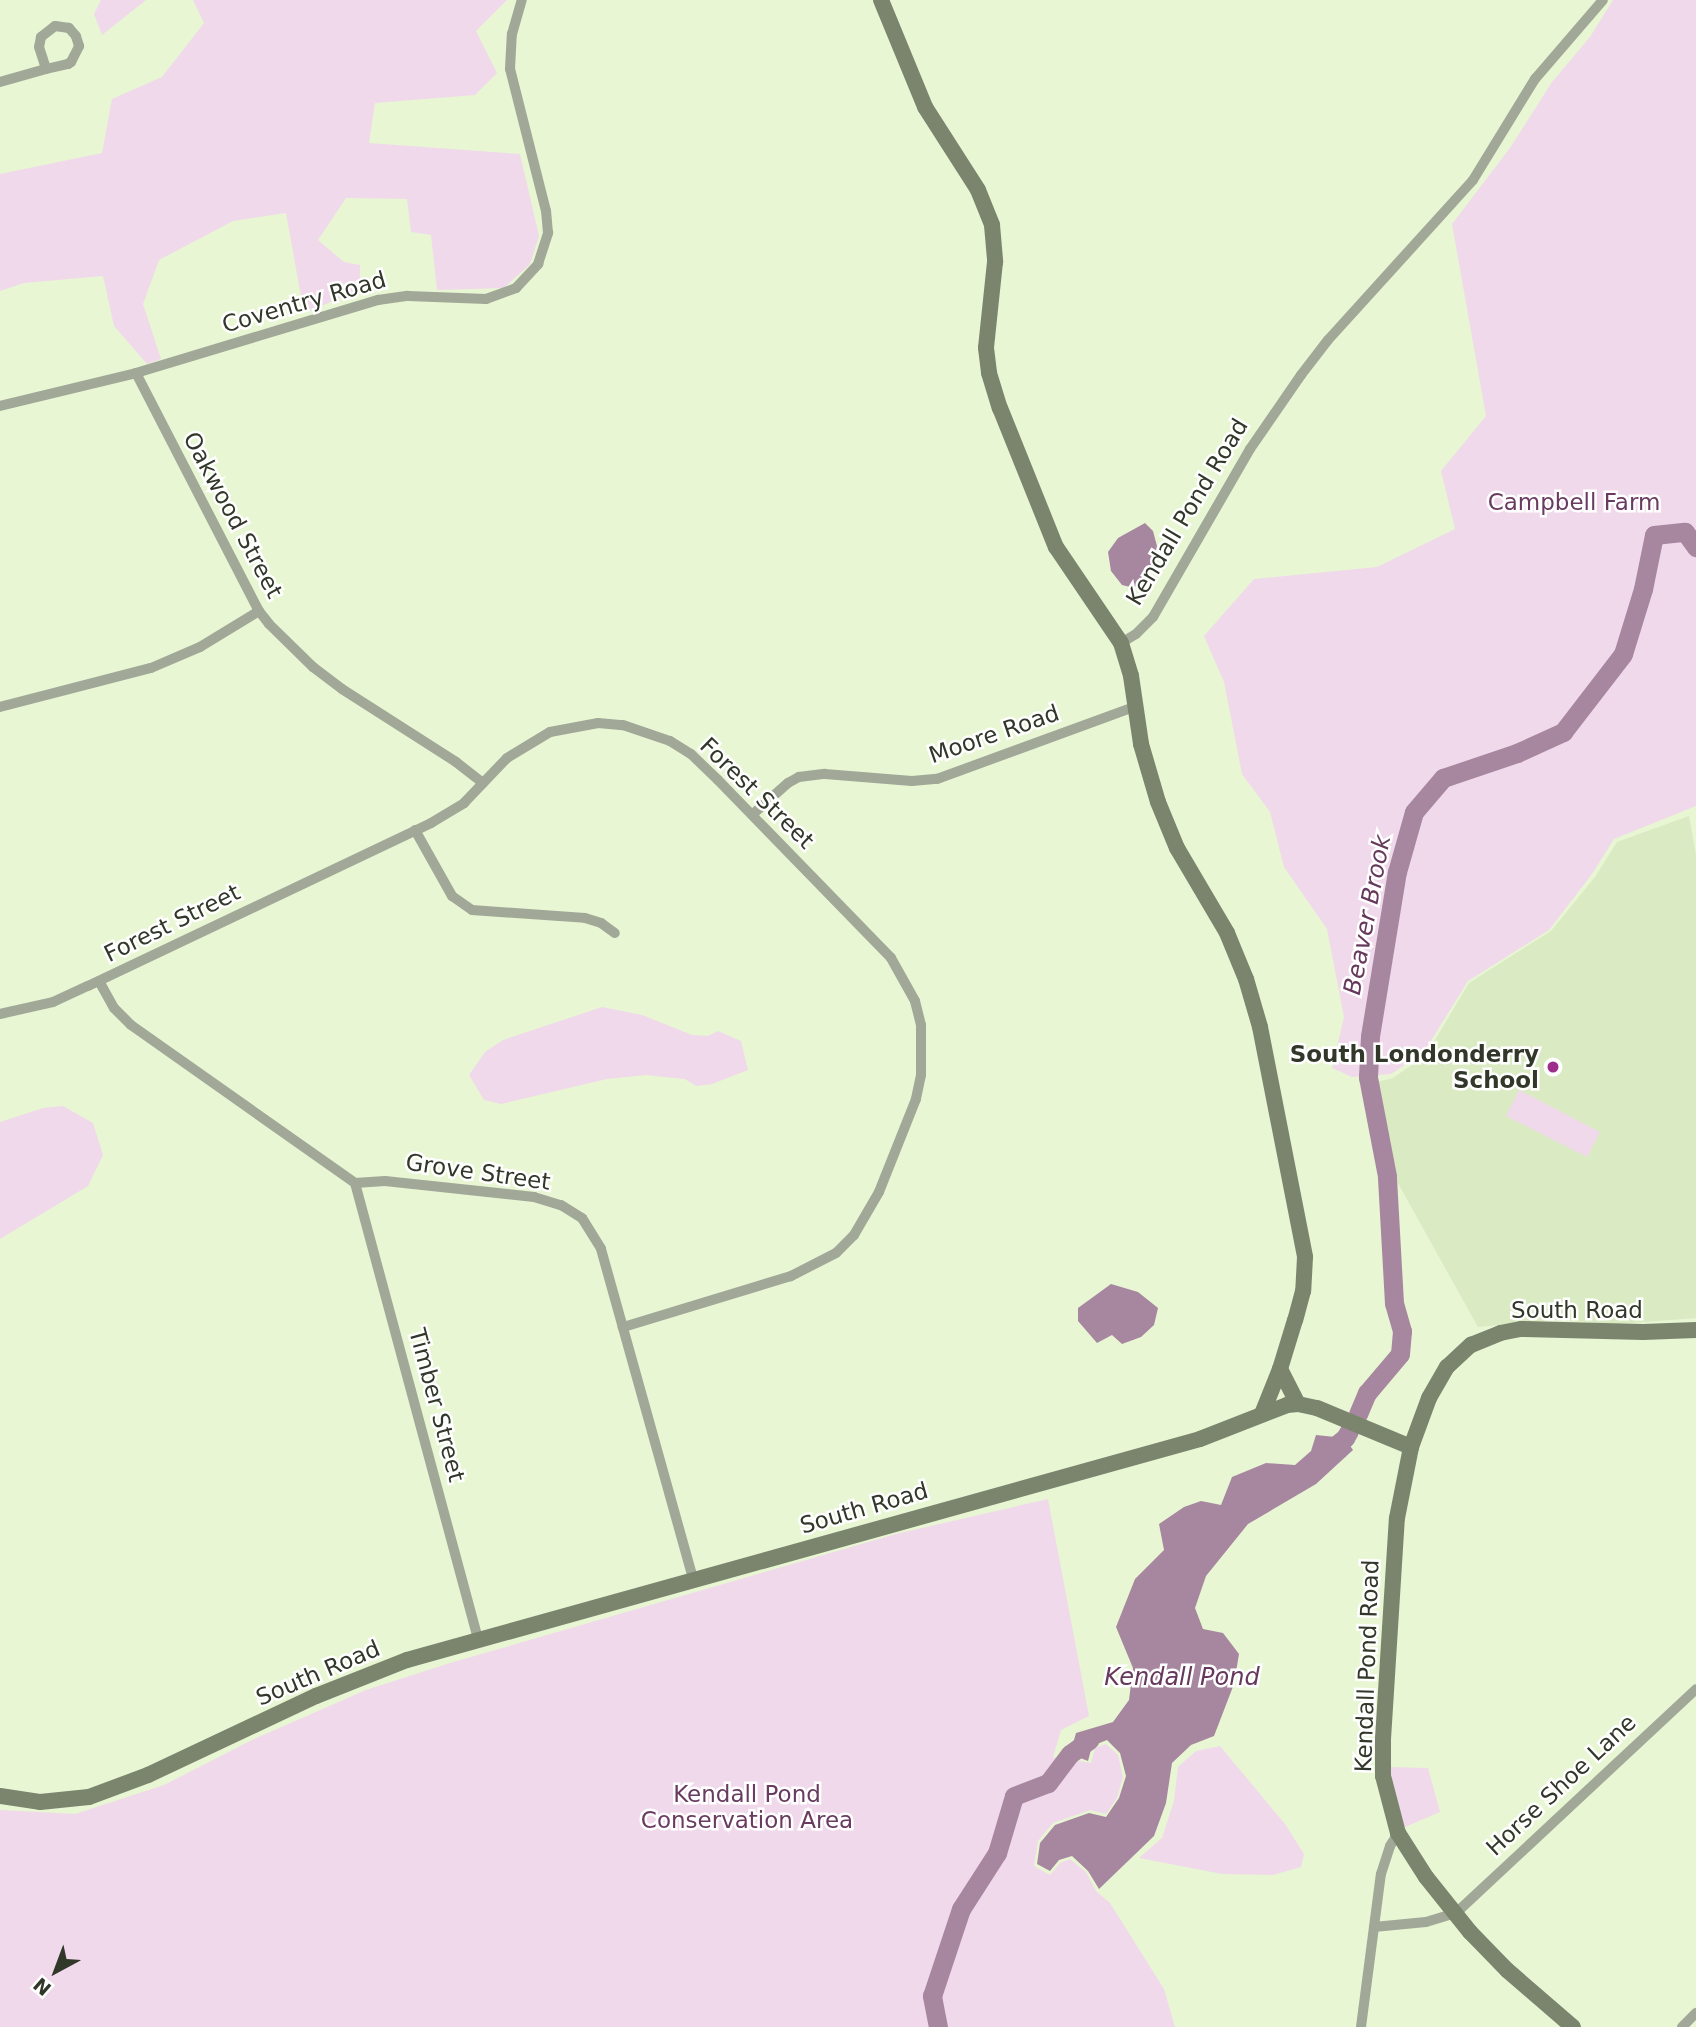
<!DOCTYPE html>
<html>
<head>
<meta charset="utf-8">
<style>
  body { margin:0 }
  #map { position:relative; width:1696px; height:2027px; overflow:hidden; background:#e8f6d4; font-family:"DejaVu Sans",sans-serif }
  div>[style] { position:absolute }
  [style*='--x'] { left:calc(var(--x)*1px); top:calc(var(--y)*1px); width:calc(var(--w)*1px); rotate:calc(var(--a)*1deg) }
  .built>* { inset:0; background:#daeac2 }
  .green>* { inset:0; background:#f0d9ea }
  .water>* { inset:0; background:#a7879f }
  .river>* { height:19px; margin:-9.5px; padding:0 9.5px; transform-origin:9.5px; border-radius:9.5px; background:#a7879f }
  .street>* { height:10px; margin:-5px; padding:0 5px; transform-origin:5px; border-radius:5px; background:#a1a898 }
  .secondary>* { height:16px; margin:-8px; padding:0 8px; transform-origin:8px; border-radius:8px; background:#7b856e }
  .dots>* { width:19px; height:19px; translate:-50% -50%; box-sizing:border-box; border:4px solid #fff; border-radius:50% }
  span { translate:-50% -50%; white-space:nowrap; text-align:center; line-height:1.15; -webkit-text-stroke:5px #fff; paint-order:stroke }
  .street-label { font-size:23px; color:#313729 }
  .park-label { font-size:23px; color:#693b60 }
  .poi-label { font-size:23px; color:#313729; font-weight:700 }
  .right { translate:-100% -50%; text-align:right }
  .water-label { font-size:24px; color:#65385c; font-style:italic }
  .north { position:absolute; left:21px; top:1936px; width:70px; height:70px; -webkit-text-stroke:5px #fff; paint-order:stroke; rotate:221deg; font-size:19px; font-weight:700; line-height:28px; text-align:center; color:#313729 }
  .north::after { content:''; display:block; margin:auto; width:24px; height:32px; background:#313729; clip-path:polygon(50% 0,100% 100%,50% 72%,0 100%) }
</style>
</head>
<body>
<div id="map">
  <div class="built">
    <div style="clip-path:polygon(1689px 816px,1696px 855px,1696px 1318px,1618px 1324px,1554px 1320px,1478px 1327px,1395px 1178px,1377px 1082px,1393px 1078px,1426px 1055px,1469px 983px,1551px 931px,1595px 877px,1617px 842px)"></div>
  </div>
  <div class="green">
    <div style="clip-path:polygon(101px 0,146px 0,102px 35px,94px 14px)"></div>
    <div style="clip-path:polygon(193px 0,507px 0,476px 31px,497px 73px,475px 95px,375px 103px,369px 143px,520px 154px,539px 236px,530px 264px,504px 288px,437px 290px,431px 235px,411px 232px,407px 199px,346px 198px,318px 240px,344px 262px,360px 265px,360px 290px,304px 313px,286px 213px,233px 221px,159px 260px,143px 304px,161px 359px,147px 364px,114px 326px,103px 276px,24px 283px,0 291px,0 174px,102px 153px,112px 99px,162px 77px,204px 23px)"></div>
    <div style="clip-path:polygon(1613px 0,1696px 0,1696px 806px,1614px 839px,1592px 874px,1549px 930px,1468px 981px,1424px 1052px,1391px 1074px,1352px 1077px,1332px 1068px,1344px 1017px,1327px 929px,1284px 867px,1270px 812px,1242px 774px,1224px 682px,1204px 636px,1254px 579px,1377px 567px,1455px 529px,1441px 471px,1486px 416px,1452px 224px,1510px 148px,1552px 82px,1590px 37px)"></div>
    <div style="clip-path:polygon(602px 1007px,642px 1015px,692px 1035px,708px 1036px,718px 1031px,741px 1041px,748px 1070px,712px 1084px,696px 1086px,685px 1079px,646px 1075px,607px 1079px,501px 1104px,484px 1100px,469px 1075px,485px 1052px,503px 1040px)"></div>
    <div style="clip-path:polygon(1519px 1090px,1600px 1132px,1587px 1157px,1506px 1116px)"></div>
    <div style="clip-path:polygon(63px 1106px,93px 1123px,103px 1155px,88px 1186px,0 1239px,0 1122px,43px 1108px)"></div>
    <div style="clip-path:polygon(1048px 1499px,1089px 1716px,1061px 1730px,1053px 1757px,1091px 1763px,1095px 1748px,1106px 1744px,1118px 1755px,1123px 1777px,1117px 1798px,1106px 1814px,1090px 1810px,1053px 1823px,1038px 1841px,1034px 1866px,1050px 1875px,1060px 1863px,1070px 1859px,1086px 1872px,1096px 1891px,1110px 1903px,1164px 1989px,1175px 2027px,0 2027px,0 1810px,75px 1814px,164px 1785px,252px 1740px,366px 1690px,450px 1663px,896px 1534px)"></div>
    <div style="clip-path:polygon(1220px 1746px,1285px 1824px,1304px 1854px,1301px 1867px,1273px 1875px,1222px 1874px,1139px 1858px,1162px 1838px,1174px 1801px,1178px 1767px,1196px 1751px)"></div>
    <div style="clip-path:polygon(1390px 1767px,1428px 1768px,1440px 1812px,1405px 1827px,1396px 1810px)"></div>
  </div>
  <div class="water">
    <div style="clip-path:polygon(1145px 523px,1153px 531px,1157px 546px,1152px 567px,1134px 588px,1122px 585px,1111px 571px,1108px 552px,1118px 538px)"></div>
    <div style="clip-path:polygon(1111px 1284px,1138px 1292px,1158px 1308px,1154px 1325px,1141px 1337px,1122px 1344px,1112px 1335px,1097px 1343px,1078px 1321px,1078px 1308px)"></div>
    <div style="clip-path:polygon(1316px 1435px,1345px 1438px,1353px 1450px,1316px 1484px,1248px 1524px,1206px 1576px,1195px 1608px,1203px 1629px,1223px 1633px,1239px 1654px,1234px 1684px,1214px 1736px,1191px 1745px,1172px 1763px,1166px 1803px,1154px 1836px,1099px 1889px,1088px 1871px,1072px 1856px,1059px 1860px,1050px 1871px,1037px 1864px,1040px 1843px,1055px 1825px,1089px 1813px,1106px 1817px,1119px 1798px,1126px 1776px,1120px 1753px,1107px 1740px,1092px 1746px,1088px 1761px,1070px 1754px,1076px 1733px,1113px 1722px,1129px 1700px,1133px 1668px,1116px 1627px,1135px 1579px,1164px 1550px,1159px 1524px,1184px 1507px,1201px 1501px,1221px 1505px,1232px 1477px,1266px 1463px,1295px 1465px,1311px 1451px)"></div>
  </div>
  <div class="river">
    <div style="--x:1358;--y:1414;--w:23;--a:-67"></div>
    <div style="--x:1367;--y:1393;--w:51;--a:-49.8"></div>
    <div style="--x:1400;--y:1354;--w:23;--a:-85"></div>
    <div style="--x:1402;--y:1331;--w:29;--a:-106"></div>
    <div style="--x:1394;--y:1303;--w:127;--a:-93.2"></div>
    <div style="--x:1387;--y:1176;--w:101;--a:-100.9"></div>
    <div style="--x:1368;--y:1077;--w:41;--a:-87.2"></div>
    <div style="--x:1370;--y:1036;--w:166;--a:-80.7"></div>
    <div style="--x:1397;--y:872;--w:62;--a:-74.2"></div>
    <div style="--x:1414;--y:812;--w:45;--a:-49.5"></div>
    <div style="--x:1443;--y:778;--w:78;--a:-18.7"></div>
    <div style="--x:1517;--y:753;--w:51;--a:-24.5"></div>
    <div style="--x:1563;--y:732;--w:98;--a:-52.4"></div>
    <div style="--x:1623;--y:654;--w:68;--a:-72.9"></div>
    <div style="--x:1643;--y:589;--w:55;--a:-78.5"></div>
    <div style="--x:1654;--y:535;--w:31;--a:-6"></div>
    <div style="--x:1685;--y:532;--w:19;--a:54"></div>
    <div style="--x:1325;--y:1454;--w:26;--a:-39"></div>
    <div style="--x:1345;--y:1438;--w:8;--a:-60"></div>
    <div style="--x:938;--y:2027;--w:32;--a:-101"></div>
    <div style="--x:932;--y:1996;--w:92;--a:-71.6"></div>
    <div style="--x:961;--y:1909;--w:67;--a:-57.3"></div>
    <div style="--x:997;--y:1853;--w:59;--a:-73.4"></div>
    <div style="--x:1014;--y:1796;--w:36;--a:-21"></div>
    <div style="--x:1048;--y:1783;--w:36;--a:-53"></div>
    <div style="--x:1070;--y:1754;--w:24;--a:-36"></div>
  </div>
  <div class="street">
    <div style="--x:0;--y:82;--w:48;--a:-15.8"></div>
    <div style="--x:46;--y:69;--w:23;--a:-13"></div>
    <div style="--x:68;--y:64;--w:4;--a:-34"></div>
    <div style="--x:71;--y:62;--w:18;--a:-63"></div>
    <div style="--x:79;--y:46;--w:10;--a:-107"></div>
    <div style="--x:76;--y:36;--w:11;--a:-131"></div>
    <div style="--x:69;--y:28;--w:14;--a:-172"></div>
    <div style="--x:55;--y:26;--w:18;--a:142"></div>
    <div style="--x:41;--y:37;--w:10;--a:101"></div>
    <div style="--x:39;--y:47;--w:23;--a:72"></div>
    <div style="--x:136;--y:373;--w:268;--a:62.7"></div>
    <div style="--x:259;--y:611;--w:16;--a:52"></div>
    <div style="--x:269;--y:624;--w:62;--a:44.3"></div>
    <div style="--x:313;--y:667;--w:36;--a:37"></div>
    <div style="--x:342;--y:689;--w:135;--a:32.6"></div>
    <div style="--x:456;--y:762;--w:34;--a:38"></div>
    <div style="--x:0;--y:406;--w:140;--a:-13.6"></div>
    <div style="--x:136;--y:373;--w:253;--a:-16.8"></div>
    <div style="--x:378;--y:300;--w:30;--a:-8"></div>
    <div style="--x:408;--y:296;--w:78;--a:2.2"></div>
    <div style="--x:486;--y:299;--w:32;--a:-20"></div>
    <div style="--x:516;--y:288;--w:33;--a:-47"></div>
    <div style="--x:538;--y:264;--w:33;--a:-72"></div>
    <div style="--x:548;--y:233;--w:22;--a:-95"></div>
    <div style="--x:546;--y:211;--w:146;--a:-104.2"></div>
    <div style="--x:510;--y:69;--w:35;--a:-87"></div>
    <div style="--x:512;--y:34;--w:35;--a:-74"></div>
    <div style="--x:1121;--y:643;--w:17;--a:-31"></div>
    <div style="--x:1136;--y:634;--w:24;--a:-45"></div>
    <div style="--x:1153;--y:617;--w:194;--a:-60"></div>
    <div style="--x:1250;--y:449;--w:90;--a:-55.4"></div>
    <div style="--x:1301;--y:375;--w:44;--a:-52.4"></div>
    <div style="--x:1328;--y:340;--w:216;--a:-47.8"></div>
    <div style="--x:1473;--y:180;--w:119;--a:-58.5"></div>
    <div style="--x:1535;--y:79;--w:104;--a:-49.3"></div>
    <div style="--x:0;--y:707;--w:156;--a:-14.5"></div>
    <div style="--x:151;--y:668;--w:53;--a:-23.2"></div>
    <div style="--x:200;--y:647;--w:69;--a:-31.4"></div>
    <div style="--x:753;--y:814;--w:47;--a:-41.5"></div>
    <div style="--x:788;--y:783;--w:13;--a:-29"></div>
    <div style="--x:799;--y:777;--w:26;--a:-7"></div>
    <div style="--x:825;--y:774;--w:87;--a:4.6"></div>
    <div style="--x:912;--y:781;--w:25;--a:-5"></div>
    <div style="--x:937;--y:779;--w:210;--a:-20.1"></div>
    <div style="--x:415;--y:830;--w:76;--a:60.7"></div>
    <div style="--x:452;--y:896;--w:24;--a:35"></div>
    <div style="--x:472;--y:910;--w:113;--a:4"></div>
    <div style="--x:585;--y:918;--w:17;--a:17"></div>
    <div style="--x:601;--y:923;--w:17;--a:36"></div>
    <div style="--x:99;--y:981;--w:31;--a:61"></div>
    <div style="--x:114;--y:1008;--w:24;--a:45"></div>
    <div style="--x:131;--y:1025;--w:274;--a:35.2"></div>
    <div style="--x:355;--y:1183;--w:30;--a:-4"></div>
    <div style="--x:385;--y:1181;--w:150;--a:6.1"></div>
    <div style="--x:534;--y:1197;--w:28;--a:17"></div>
    <div style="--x:561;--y:1205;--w:25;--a:32"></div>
    <div style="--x:582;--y:1218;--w:36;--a:58"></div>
    <div style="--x:601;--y:1249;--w:343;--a:74.4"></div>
    <div style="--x:0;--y:1014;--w:54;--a:-12.8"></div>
    <div style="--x:53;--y:1002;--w:38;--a:-25"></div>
    <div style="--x:88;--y:986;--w:380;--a:-25.4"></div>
    <div style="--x:431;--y:823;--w:39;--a:-31"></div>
    <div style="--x:464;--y:803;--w:62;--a:-46.3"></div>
    <div style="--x:507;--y:758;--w:50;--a:-31.2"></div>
    <div style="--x:550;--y:732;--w:49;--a:-10.6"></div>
    <div style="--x:598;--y:723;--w:25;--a:5"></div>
    <div style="--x:623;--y:725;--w:50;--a:18.8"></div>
    <div style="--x:670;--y:741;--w:25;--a:32"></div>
    <div style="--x:691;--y:754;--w:37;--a:44"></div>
    <div style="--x:718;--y:780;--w:248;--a:45.8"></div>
    <div style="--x:891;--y:958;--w:49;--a:60.8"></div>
    <div style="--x:915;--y:1001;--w:25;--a:76"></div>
    <div style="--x:921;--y:1025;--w:50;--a:90"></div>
    <div style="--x:921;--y:1075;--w:25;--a:102"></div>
    <div style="--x:916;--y:1099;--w:100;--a:111.7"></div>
    <div style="--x:879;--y:1192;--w:50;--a:120.2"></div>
    <div style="--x:854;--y:1235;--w:25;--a:135"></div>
    <div style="--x:836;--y:1253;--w:51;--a:152.9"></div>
    <div style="--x:791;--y:1276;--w:176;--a:163.1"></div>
    <div style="--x:355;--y:1183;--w:472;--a:74.9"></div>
    <div style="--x:1374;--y:1927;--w:52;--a:-5.5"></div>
    <div style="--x:1426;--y:1922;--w:31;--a:-17"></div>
    <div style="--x:1456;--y:1913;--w:328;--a:-43"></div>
    <div style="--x:1361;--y:2027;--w:154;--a:-82.6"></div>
    <div style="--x:1381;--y:1874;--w:29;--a:-72"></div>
    <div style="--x:1390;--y:1846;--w:15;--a:-58"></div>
    <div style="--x:1682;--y:2027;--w:20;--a:-45"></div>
  </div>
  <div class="secondary">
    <div style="--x:881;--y:0;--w:116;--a:67.6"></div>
    <div style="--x:925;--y:107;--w:98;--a:57.4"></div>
    <div style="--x:978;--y:190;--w:38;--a:68"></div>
    <div style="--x:992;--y:225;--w:37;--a:85"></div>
    <div style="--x:995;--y:262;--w:86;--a:96"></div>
    <div style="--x:986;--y:348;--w:25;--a:83"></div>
    <div style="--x:989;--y:373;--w:37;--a:73"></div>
    <div style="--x:1000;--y:408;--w:150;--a:68.1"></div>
    <div style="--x:1056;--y:547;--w:116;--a:55.9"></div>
    <div style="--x:1121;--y:643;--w:34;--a:73"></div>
    <div style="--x:1131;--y:676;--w:69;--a:81.6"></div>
    <div style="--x:1141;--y:744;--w:60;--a:73.7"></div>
    <div style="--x:1158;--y:802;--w:50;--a:67.6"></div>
    <div style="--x:1177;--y:848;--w:99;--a:59.5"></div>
    <div style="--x:1227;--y:933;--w:50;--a:67.6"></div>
    <div style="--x:1246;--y:979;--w:50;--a:73.7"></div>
    <div style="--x:1260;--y:1027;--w:234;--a:78.9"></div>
    <div style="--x:1305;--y:1257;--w:34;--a:93"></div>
    <div style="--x:1303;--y:1291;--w:30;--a:105"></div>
    <div style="--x:1295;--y:1320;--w:51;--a:107"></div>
    <div style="--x:1280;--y:1369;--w:48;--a:111.8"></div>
    <div style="--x:1280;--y:1369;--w:39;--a:63"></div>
    <div style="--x:0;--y:1796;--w:40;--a:8.5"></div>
    <div style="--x:40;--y:1802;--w:49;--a:-5.8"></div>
    <div style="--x:89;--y:1797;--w:63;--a:-20.4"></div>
    <div style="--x:148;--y:1775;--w:186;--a:-25.2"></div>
    <div style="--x:316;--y:1696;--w:98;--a:-21.6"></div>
    <div style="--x:407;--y:1660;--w:823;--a:-15.57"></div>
    <div style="--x:1200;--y:1439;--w:93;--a:-21.3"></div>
    <div style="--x:1287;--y:1405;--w:11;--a:-5"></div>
    <div style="--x:1298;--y:1404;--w:19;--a:12"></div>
    <div style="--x:1317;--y:1408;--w:102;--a:22.5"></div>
    <div style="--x:1573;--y:2027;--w:87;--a:-139.2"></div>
    <div style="--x:1507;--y:1970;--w:53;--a:-134.2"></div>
    <div style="--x:1470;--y:1932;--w:70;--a:-128.7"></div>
    <div style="--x:1426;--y:1877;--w:52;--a:-122.5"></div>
    <div style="--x:1398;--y:1833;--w:59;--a:-104.7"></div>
    <div style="--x:1383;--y:1776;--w:37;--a:-90"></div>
    <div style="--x:1383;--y:1739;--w:221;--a:-86.4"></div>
    <div style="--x:1397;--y:1518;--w:72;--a:-78.8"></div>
    <div style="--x:1411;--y:1447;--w:52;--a:-69.8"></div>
    <div style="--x:1429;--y:1398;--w:36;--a:-60"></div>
    <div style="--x:1447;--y:1367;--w:33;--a:-43"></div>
    <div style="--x:1471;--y:1345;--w:31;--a:-22"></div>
    <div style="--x:1500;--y:1333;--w:21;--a:-11"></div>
    <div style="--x:1521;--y:1329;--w:122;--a:1.4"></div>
    <div style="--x:1643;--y:1332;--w:53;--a:-2.2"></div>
  </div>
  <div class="dots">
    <div style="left:1553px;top:1067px;background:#9d2e8c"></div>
  </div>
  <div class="street-label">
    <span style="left:304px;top:302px;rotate:-16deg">Coventry Road</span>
    <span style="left:1187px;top:512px;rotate:-59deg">Kendall Pond Road</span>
    <span style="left:233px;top:515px;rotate:62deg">Oakwood Street</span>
    <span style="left:994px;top:734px;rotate:-19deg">Moore Road</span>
    <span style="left:757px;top:793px;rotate:44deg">Forest Street</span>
    <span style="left:172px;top:923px;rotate:-26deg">Forest Street</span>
    <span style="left:478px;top:1172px;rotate:8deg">Grove Street</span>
    <span style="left:1577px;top:1310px">South Road</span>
    <span style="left:437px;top:1405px;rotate:75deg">Timber Street</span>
    <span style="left:864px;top:1508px;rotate:-16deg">South Road</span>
    <span style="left:1367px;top:1666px;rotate:-88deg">Kendall Pond Road</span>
    <span style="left:318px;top:1673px;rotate:-23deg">South Road</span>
    <span style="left:1561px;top:1785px;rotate:-43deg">Horse Shoe Lane</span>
  </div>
  <div class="park-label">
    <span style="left:1574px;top:502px">Campbell Farm</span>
    <span style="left:747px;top:1807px">Kendall Pond<br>Conservation Area</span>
  </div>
  <div class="poi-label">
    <span class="right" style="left:1539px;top:1067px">South Londonderry<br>School</span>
  </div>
  <div class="water-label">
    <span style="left:1368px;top:915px;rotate:-79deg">Beaver Brook</span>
    <span style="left:1182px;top:1678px">Kendall Pond</span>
  </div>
  <div class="north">N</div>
</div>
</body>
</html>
